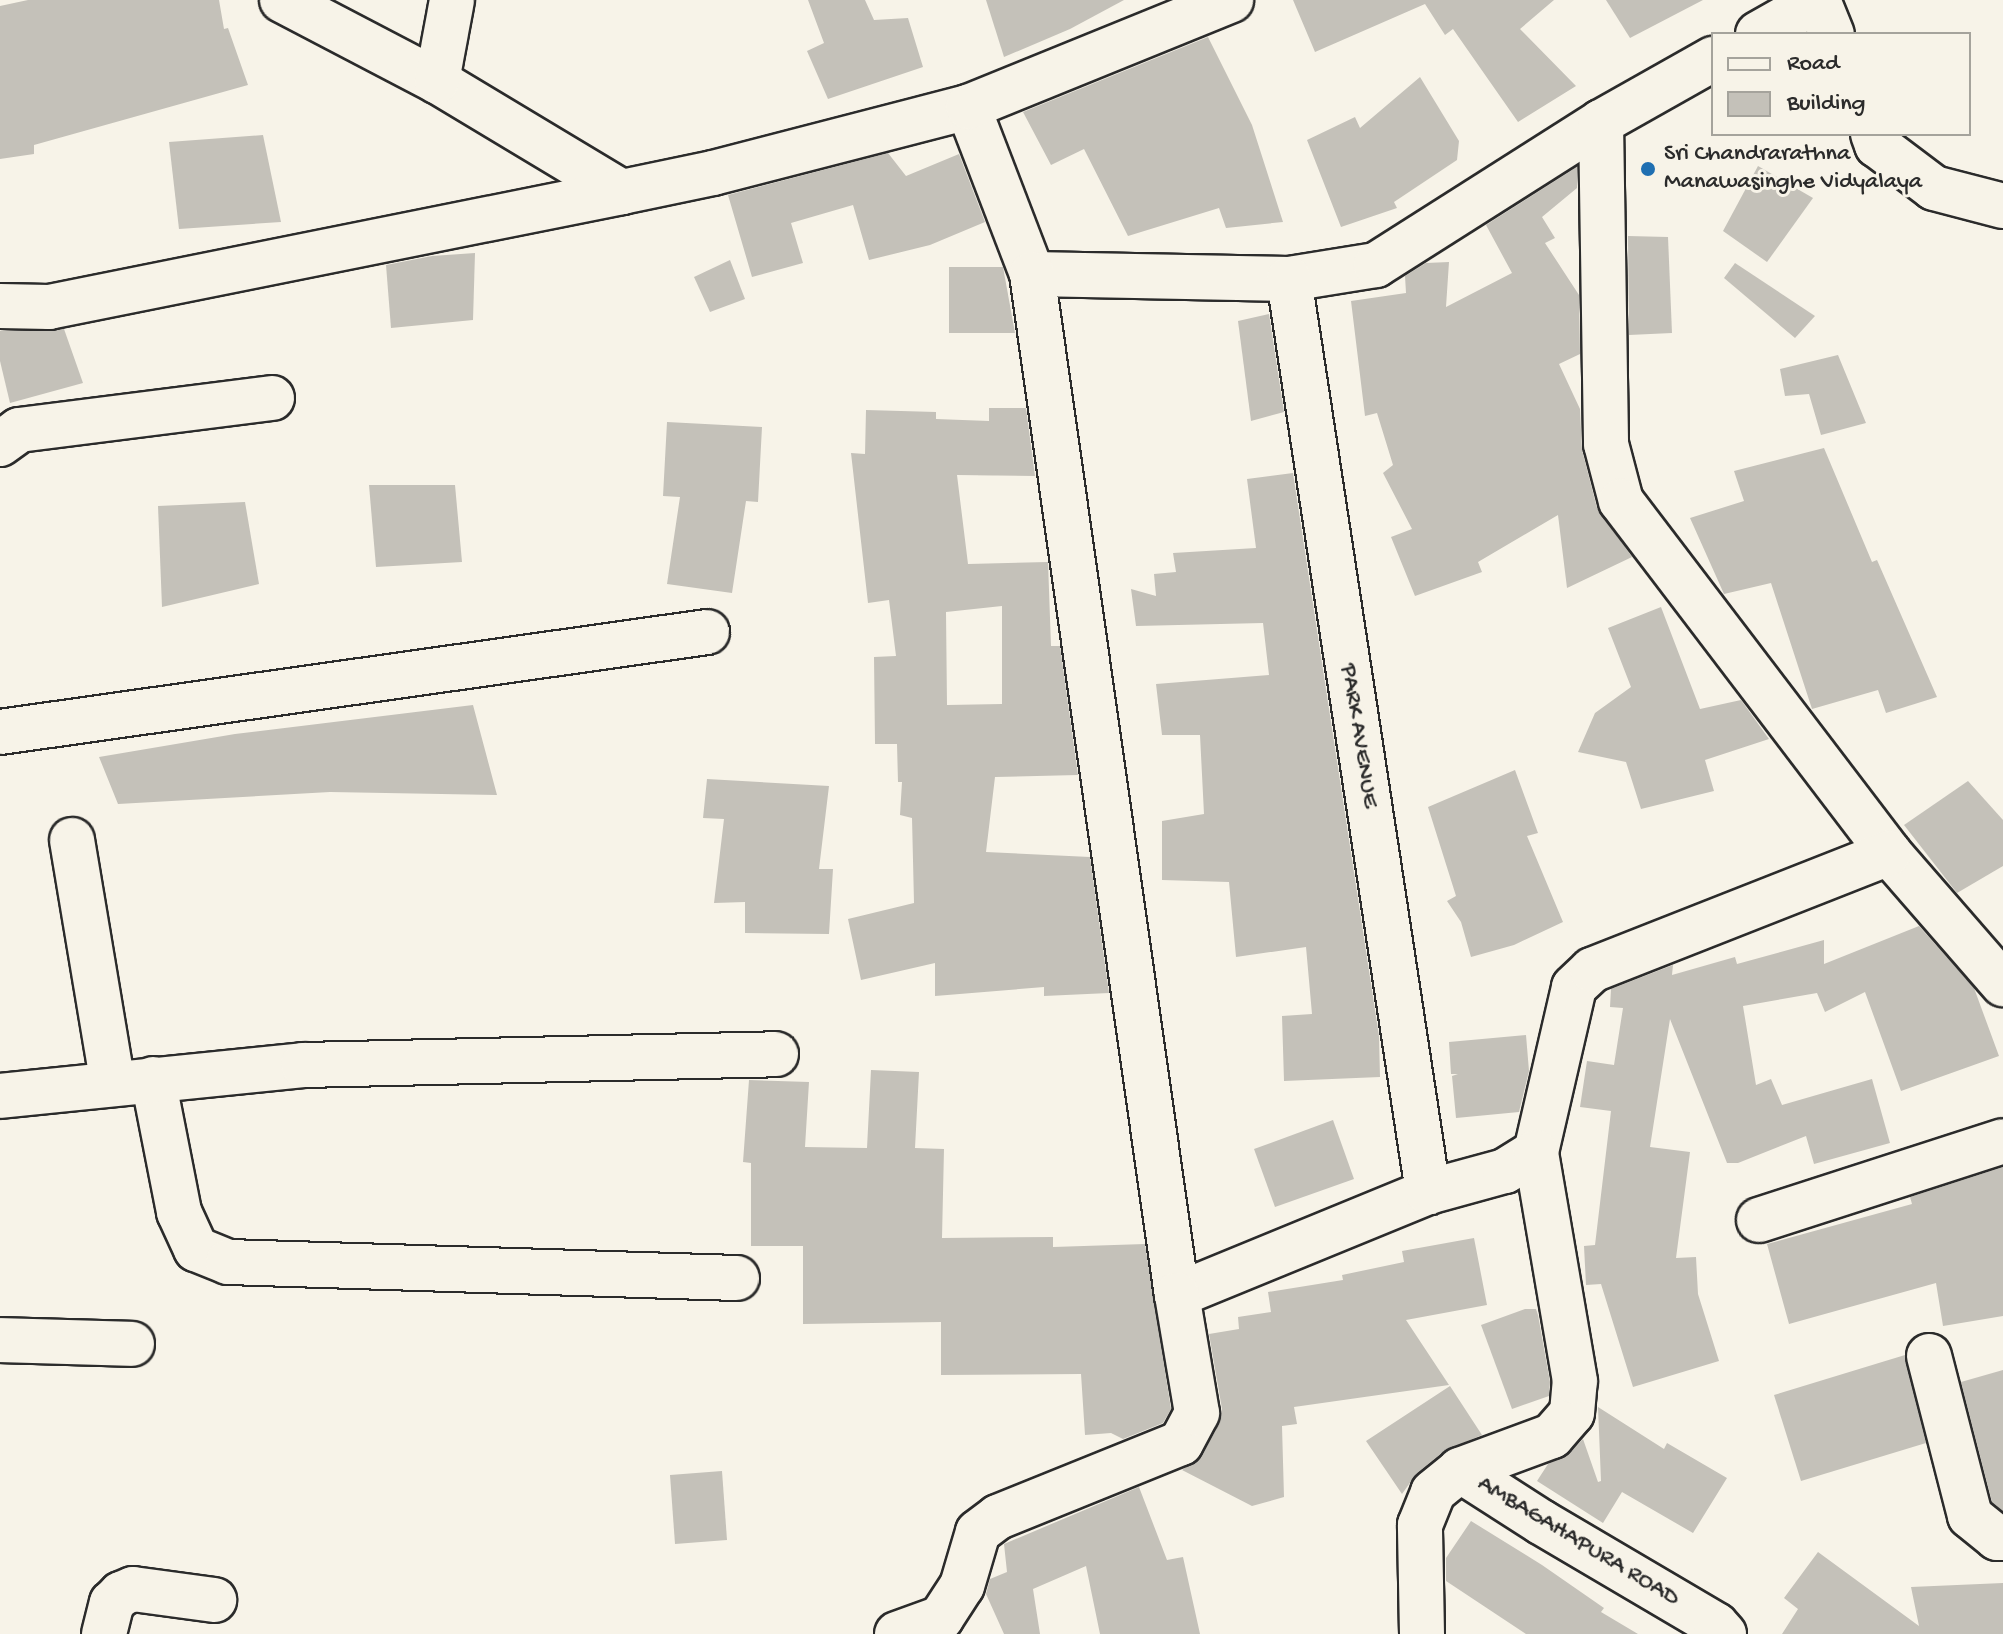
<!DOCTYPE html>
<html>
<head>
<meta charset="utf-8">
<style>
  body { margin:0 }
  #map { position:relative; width:2003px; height:1634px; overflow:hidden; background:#f7f3e8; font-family:"Gochi Hand",sans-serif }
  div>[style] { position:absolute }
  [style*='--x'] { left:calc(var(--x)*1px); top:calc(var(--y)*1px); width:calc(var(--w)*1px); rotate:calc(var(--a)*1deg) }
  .building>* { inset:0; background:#c4c1b9 }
  .roads { filter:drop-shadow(2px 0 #2b2b2b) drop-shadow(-2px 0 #2b2b2b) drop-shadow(0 2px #2b2b2b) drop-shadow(0 -2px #2b2b2b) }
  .minor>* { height:44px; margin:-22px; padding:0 22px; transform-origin:22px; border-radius:22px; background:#f7f3e8 }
  .dots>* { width:22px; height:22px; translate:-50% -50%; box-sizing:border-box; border:4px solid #f7f3e8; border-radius:50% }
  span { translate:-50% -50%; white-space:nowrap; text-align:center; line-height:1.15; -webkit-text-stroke:6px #f7f3e8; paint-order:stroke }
  .poi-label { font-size:24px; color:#2b2b2b }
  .left { translate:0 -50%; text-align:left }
  .street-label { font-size:24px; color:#2b2b2b }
  .legend { position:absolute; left:1711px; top:32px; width:260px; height:104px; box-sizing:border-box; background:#f7f3e8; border:2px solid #a5a39c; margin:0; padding:10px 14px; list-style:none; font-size:24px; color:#2b2b2b }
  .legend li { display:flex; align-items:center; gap:16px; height:40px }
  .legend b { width:40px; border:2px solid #a5a39c }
</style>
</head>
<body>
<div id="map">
  <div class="building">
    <div style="clip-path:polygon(28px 0,219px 0,224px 29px,228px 28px,248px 85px,34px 145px,34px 154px,0 159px,0 6px)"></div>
    <div style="clip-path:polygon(808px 0,865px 0,874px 20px,908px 18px,923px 67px,828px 99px,807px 51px,824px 43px)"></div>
    <div style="clip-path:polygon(986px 0,1124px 0,1070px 29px,1004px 57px)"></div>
    <div style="clip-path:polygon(1293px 0,1554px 0,1520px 29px,1576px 86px,1518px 122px,1453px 29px,1445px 35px,1425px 4px,1315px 52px)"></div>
    <div style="clip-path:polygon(1606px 0,1703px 0,1630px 38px)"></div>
    <div style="clip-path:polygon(1208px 37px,1252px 125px,1283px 222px,1226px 228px,1219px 208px,1128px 236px,1084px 149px,1051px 165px,1023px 112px)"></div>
    <div style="clip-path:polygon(1420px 77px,1459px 141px,1457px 160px,1394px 202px,1397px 208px,1341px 227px,1307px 140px,1355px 117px,1360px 128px)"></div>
    <div style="clip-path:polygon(263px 135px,281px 222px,179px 229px,169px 142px)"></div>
    <div style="clip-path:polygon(888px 153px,906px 176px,959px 154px,985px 222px,930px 245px,869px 260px,853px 205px,791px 223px,803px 263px,752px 277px,728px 195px)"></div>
    <div style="clip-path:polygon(1758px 166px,1813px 198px,1767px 262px,1723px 231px)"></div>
    <div style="clip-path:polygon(1577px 167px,1577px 188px,1542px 217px,1555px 238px,1545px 243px,1579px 295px,1580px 354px,1559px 364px,1580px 409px,1582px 450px,1597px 508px,1632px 557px,1567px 588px,1558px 515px,1478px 562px,1482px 572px,1415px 596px,1391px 537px,1412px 529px,1383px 473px,1393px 465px,1377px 413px,1365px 416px,1351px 301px,1406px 293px,1405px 276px,1426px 263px,1449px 262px,1446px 307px,1512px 273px,1486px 225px)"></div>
    <div style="clip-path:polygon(1628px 236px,1668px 237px,1672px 333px,1629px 335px)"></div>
    <div style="clip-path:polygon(475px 253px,473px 320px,391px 328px,386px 265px,432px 256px)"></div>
    <div style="clip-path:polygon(730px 260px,745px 299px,710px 312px,694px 277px)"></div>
    <div style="clip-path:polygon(1735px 263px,1815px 316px,1795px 338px,1724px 278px)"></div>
    <div style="clip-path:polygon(949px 267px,1003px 267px,1015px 333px,949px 333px)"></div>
    <div style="clip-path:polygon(1269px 314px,1284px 412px,1251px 421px,1238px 321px)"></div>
    <div style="clip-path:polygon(64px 329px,83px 383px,10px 403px,0 361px,0 331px)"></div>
    <div style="clip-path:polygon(1838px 355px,1866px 423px,1821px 435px,1809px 394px,1785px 396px,1780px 369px)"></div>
    <div style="clip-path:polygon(evenodd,989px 408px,1026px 408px,1035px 476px,957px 475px,968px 564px,1048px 562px,1051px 646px,1060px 646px,1078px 775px,995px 777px,986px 852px,1090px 857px,1109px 993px,1044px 996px,1044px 987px,935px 996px,935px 963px,861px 980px,848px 919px,914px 903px,912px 818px,900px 815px,902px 782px,898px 782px,897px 744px,875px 744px,874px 657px,896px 656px,889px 600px,868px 603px,851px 453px,865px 454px,866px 410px,936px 412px,936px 419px,989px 421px,989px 408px,1002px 606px,1002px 704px,947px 705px,946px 612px,1002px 606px)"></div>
    <div style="clip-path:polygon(667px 422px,762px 427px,758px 502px,746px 501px,732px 593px,667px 584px,680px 497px,663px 496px)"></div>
    <div style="clip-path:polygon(1824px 448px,1872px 562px,1877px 560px,1937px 697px,1886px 713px,1878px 690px,1812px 709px,1771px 583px,1724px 594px,1690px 518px,1744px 501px,1734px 471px)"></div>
    <div style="clip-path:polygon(1293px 473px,1379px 1036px,1380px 1077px,1284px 1081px,1282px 1016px,1312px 1014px,1306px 947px,1236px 957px,1229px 882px,1162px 880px,1162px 821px,1204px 814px,1200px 735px,1162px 735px,1156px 684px,1269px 675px,1263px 623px,1136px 626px,1131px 589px,1156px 596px,1154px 574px,1176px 572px,1173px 553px,1256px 548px,1247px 479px)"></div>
    <div style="clip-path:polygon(369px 485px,455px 485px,462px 562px,376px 567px)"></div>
    <div style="clip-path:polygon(245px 502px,259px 584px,162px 607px,158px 506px)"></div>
    <div style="clip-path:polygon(1661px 607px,1700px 709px,1741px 700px,1769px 739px,1705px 760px,1714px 791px,1641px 809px,1626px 762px,1578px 752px,1595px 713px,1631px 687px,1608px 628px)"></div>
    <div style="clip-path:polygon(473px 705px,497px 795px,330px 792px,118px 804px,99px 757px,235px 734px)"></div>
    <div style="clip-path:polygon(1515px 770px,1538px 833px,1527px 836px,1563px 922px,1514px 945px,1471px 957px,1461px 922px,1447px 901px,1456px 896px,1428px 807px)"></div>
    <div style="clip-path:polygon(707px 779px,829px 786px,819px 869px,833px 869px,829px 934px,745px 933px,745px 902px,714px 903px,724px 819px,703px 818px)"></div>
    <div style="clip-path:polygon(1968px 781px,2003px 820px,2003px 866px,1957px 893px,1904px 825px)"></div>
    <div style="clip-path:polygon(1919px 926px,1974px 988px,1999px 1056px,1901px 1091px,1865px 992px,1825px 1012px,1817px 993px,1743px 1006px,1756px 1085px,1771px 1079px,1782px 1105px,1872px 1079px,1890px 1143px,1814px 1164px,1806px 1136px,1738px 1163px,1727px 1163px,1670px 1019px,1650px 1147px,1690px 1152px,1676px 1258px,1696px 1257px,1698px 1294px,1719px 1361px,1633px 1387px,1601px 1284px,1586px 1285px,1584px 1246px,1595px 1245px,1611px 1111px,1580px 1107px,1587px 1061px,1614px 1065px,1623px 1008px,1610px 1007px,1611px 989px,1673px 965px,1672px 975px,1735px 957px,1737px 964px,1824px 940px,1824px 964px)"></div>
    <div style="clip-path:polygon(1526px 1035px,1529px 1071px,1519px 1112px,1456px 1118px,1452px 1076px,1458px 1074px,1451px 1074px,1449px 1042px)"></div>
    <div style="clip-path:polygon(871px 1070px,919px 1072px,915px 1148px,944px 1149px,942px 1238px,1053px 1237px,1053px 1247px,1145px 1244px,1171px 1409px,1163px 1423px,1123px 1439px,1111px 1433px,1085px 1435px,1081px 1374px,941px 1375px,941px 1322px,803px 1324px,803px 1246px,751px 1246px,751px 1163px,743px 1162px,749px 1080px,809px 1082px,805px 1147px,867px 1148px)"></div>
    <div style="clip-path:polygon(1333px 1120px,1354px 1179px,1275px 1207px,1254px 1149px)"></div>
    <div style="clip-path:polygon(2003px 1167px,2003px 1316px,1943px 1326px,1936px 1283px,1789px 1324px,1767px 1244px,1912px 1204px,1910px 1197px)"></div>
    <div style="clip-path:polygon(1474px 1238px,1487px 1305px,1406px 1320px,1449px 1385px,1294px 1407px,1297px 1424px,1282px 1426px,1284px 1497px,1252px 1506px,1182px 1470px,1202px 1456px,1219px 1424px,1222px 1409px,1209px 1334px,1239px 1329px,1238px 1317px,1271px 1312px,1268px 1292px,1343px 1280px,1342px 1275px,1404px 1262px,1402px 1251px)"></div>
    <div style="clip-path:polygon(1525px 1309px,1536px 1309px,1538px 1315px,1550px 1382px,1549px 1396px,1512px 1409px,1481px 1325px)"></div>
    <div style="clip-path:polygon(1905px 1355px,1926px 1443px,1801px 1481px,1774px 1395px)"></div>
    <div style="clip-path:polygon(2003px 1370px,2003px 1511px,1992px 1502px,1961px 1382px)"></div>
    <div style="clip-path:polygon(1450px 1386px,1482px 1435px,1444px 1451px,1417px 1473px,1402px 1494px,1366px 1441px)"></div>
    <div style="clip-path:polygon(1598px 1407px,1664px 1449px,1667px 1443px,1727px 1478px,1693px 1533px,1622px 1492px,1603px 1523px,1537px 1481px,1548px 1464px,1570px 1453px,1583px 1439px,1598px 1482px,1601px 1481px)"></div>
    <div style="clip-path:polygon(722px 1471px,727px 1540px,675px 1544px,670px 1475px)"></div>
    <div style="clip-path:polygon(1139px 1487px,1167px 1560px,1183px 1557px,1200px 1634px,1100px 1634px,1086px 1566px,1033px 1589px,1040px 1634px,1004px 1634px,986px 1594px,990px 1579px,1007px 1572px,1004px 1544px)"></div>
    <div style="clip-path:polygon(1471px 1521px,1542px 1565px,1604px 1608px,1601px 1612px,1638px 1634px,1526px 1634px,1446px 1581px,1446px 1558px)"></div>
    <div style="clip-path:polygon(1818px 1552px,1919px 1626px,1911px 1587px,2003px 1583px,2003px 1634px,1782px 1634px,1798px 1609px,1784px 1598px)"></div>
  </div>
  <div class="roads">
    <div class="minor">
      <div style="--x:282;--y:0;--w:175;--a:27.6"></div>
      <div style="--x:437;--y:81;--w:216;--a:31"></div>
      <div style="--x:622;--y:192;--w:93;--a:-11.8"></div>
      <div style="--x:713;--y:173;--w:263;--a:-14.5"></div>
      <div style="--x:968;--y:107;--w:179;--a:69"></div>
      <div style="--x:1032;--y:274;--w:257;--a:1.1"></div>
      <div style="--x:1289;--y:279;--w:88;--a:-9.1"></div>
      <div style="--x:1376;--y:265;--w:267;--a:-32.4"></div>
      <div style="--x:1601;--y:122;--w:129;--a:-29.4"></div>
      <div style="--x:1758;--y:34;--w:69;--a:-29.5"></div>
      <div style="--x:1818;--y:0;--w:37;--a:68"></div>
      <div style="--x:437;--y:81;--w:82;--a:-79.5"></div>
      <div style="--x:968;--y:107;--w:284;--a:-22.1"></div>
      <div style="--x:1601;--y:122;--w:322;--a:89.1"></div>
      <div style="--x:1606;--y:444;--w:59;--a:75.3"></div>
      <div style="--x:1621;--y:501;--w:442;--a:52.7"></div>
      <div style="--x:1889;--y:853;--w:174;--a:49"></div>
      <div style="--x:1873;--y:134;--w:12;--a:70"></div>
      <div style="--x:1877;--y:145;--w:71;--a:37"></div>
      <div style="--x:1934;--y:188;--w:71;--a:14.6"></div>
      <div style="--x:1032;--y:274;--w:1031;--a:81.92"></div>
      <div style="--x:1177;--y:1295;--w:271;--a:-22.3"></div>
      <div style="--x:1428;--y:1192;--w:80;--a:-15.3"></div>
      <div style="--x:1505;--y:1171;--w:36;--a:-32"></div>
      <div style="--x:1536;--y:1152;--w:169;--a:-77"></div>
      <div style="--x:1574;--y:987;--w:25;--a:-43"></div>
      <div style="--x:1592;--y:970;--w:319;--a:-21.5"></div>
      <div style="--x:1289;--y:279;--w:924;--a:81.34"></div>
      <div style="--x:0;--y:306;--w:49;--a:1.2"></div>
      <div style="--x:49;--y:307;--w:584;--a:-11.35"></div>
      <div style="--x:0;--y:444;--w:24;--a:-36"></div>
      <div style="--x:19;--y:430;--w:255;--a:-7.2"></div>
      <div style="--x:0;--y:732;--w:714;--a:-8.05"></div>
      <div style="--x:72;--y:840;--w:247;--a:80.5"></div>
      <div style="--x:153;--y:1079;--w:136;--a:78.9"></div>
      <div style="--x:179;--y:1212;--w:41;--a:65.3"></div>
      <div style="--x:196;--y:1249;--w:35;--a:22"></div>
      <div style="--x:228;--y:1262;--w:509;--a:1.8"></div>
      <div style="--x:0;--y:1096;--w:305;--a:-5.8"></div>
      <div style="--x:303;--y:1065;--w:473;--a:-1.3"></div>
      <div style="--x:1759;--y:1220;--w:256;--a:-17.9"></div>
      <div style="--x:0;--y:1340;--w:132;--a:1.7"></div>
      <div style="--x:1929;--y:1356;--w:165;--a:75.6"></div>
      <div style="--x:1970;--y:1516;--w:35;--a:39"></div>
      <div style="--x:1997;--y:1538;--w:6;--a:0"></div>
      <div style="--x:1460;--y:1470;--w:96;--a:32.7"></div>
      <div style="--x:1541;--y:1522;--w:203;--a:30.5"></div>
      <div style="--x:1716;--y:1625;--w:12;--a:48"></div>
      <div style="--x:104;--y:1634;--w:32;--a:-76"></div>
      <div style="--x:112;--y:1603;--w:13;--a:-45"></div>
      <div style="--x:121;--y:1594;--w:13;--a:-23"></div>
      <div style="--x:133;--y:1589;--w:82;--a:7.7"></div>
      <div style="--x:897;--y:1634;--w:47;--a:-20"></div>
      <div style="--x:941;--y:1618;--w:38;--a:-57"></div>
      <div style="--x:962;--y:1586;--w:56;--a:-73.5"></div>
      <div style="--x:978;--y:1532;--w:25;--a:-37"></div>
      <div style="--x:998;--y:1517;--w:197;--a:-22"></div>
      <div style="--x:1181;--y:1443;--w:34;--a:-62"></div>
      <div style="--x:1197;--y:1413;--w:120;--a:-99.6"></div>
      <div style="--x:1422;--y:1634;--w:109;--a:-91.1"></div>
      <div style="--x:1420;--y:1525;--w:35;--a:-68"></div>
      <div style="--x:1433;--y:1492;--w:35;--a:-39"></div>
      <div style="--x:1460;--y:1470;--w:98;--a:-20.3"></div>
      <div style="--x:1552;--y:1436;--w:30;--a:-49"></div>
      <div style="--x:1572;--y:1413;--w:32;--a:-85"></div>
      <div style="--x:1575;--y:1381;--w:232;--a:-99.7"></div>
    </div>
  </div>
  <div class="dots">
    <div style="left:1648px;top:169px;background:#1f6fb2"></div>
  </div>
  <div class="poi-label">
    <span class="left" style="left:1664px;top:169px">Sri Chandrarathna<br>Manawasinghe Vidyalaya</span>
  </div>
  <div class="street-label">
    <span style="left:1358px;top:736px;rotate:81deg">PARK AVENUE</span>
    <span style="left:1578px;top:1542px;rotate:31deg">AMBAGAHAPURA ROAD</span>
  </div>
  <ul class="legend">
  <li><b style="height:10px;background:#f7f3e8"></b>Road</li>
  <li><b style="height:22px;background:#c4c1b9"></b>Building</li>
  </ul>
</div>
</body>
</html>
